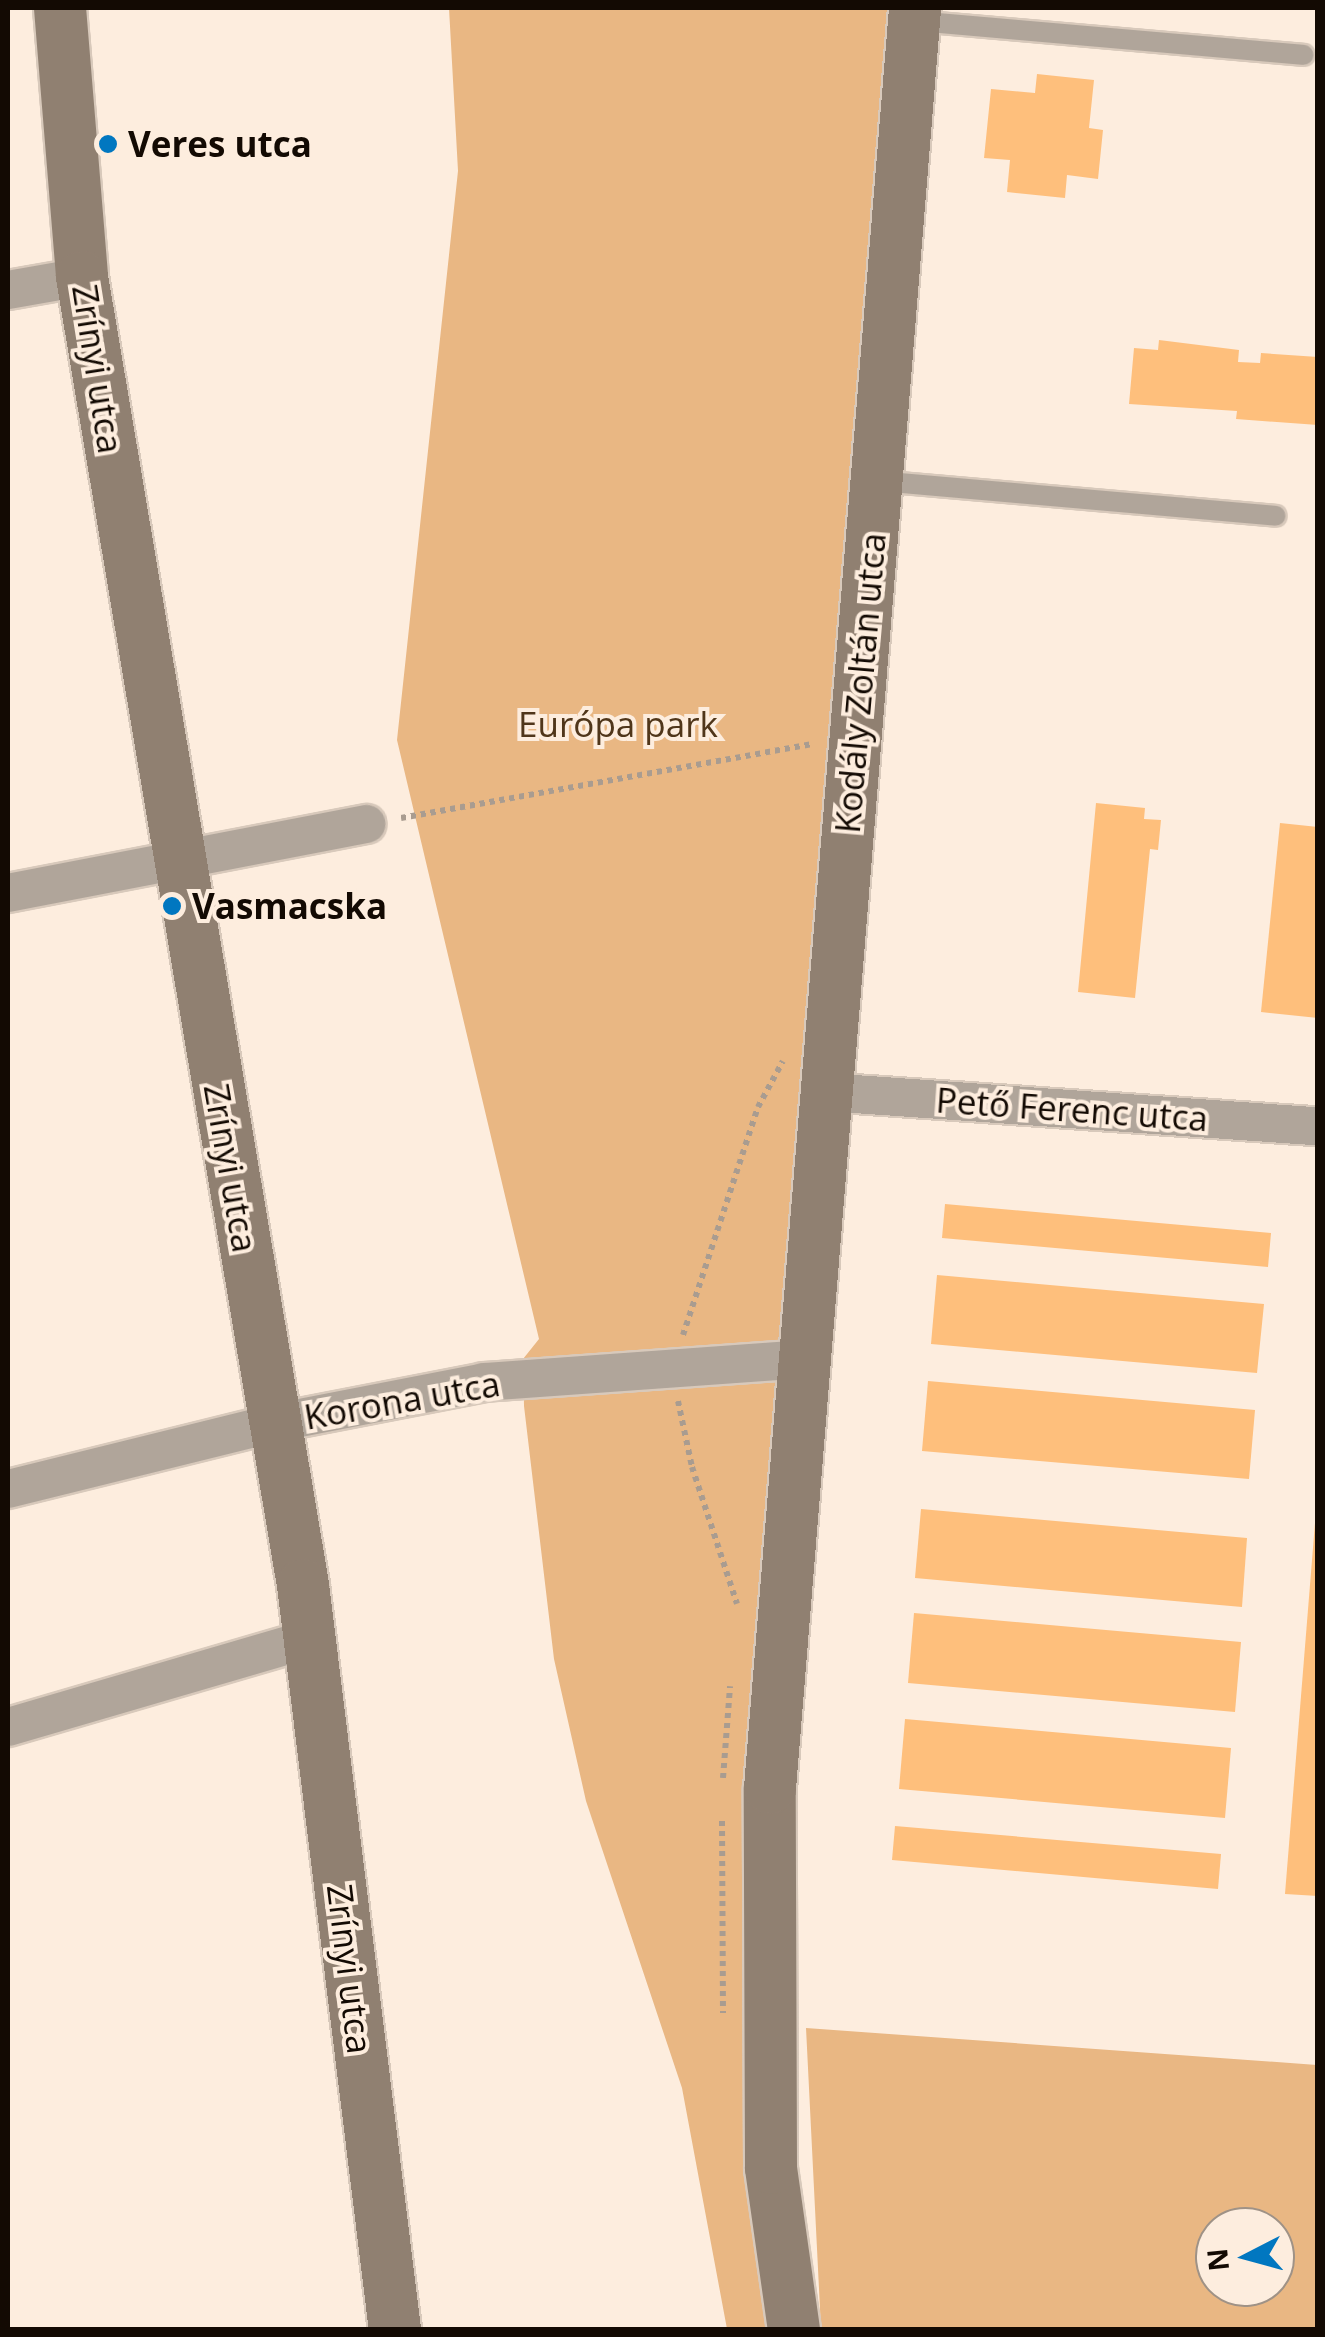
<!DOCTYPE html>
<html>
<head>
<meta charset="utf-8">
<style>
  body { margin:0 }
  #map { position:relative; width:1325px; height:2337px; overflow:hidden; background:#fdedde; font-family:"Open Sans",sans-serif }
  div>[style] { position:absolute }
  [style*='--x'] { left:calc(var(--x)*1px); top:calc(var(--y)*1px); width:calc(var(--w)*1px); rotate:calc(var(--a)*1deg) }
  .green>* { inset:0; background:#e9b783 }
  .building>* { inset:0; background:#febf7c }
  .path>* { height:6px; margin-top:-3px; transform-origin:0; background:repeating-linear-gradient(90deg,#a99c90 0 5px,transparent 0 10px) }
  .roads { filter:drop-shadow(2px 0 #d8c9bb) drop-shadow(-2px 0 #d8c9bb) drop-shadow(0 2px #d8c9bb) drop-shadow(0 -2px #d8c9bb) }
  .lane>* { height:20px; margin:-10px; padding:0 10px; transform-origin:10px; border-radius:10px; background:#b0a59a }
  .street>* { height:38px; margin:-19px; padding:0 19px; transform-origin:19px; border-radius:19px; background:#b0a59a }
  .secondary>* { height:52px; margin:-26px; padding:0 26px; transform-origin:26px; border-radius:26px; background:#908071 }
  .dots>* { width:28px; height:28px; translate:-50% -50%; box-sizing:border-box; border:5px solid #fdedde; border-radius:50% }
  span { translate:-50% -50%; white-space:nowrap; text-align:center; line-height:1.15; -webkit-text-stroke:8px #fdedde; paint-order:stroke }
  .poi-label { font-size:35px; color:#130a03; font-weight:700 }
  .left { translate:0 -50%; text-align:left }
  .street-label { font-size:35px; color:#130a03 }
  .park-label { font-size:35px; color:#50361a }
  .frame { position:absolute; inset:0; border:10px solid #130a03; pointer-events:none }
  .north { position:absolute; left:1195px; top:2207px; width:100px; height:100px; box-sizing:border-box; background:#fdedde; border:2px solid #9f9286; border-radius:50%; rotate:264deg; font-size:28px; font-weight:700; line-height:40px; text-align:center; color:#130a03 }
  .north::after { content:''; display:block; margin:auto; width:35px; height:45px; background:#0177c0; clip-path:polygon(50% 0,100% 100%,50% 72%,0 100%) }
</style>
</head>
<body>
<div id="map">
  <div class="green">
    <div style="clip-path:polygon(449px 8px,893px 8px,778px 1411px,780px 2329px,727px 2329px,682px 2088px,586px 1801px,554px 1659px,524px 1406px,523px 1359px,539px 1339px,397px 740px,458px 171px)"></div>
    <div style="clip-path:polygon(evenodd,806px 2028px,1317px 2065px,1317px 2329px,821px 2329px,806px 2028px,1215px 2227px,1275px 2227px,1275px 2287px,1215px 2287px,1215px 2227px)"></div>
  </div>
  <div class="building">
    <div style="clip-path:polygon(1037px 74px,1094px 80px,1089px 128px,1103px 130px,1098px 179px,1067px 175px,1065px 198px,1007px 192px,1010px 160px,984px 158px,991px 89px,1035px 93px)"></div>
    <div style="clip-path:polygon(1159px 340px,1239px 350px,1238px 362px,1260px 363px,1261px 353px,1318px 357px,1318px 425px,1236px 419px,1237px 411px,1129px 404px,1134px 348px,1158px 350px)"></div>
    <div style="clip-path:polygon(1096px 803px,1145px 808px,1144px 819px,1161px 820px,1158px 850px,1150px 849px,1135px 998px,1078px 992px)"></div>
    <div style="clip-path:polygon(1280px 823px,1318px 827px,1318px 1018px,1261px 1012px)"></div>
    <div style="clip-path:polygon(945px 1204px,1271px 1233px,1268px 1267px,942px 1238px)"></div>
    <div style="clip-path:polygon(937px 1275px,1264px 1304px,1257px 1373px,931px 1344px)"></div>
    <div style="clip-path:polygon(928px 1381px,1255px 1410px,1249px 1479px,922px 1451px)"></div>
    <div style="clip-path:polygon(921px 1509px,1247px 1538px,1242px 1607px,915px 1578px)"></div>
    <div style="clip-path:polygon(1315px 1523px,1318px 1523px,1318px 1896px,1285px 1894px)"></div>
    <div style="clip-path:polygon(914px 1613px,1241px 1642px,1235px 1712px,908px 1683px)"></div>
    <div style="clip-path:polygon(905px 1719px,1231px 1748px,1225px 1818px,899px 1789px)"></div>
    <div style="clip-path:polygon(895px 1826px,1221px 1854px,1218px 1889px,892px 1860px)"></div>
  </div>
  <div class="path">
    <div style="--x:401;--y:818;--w:418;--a:-10.2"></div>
    <div style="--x:683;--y:1335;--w:240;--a:-71.8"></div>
    <div style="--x:758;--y:1107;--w:52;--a:-61.5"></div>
    <div style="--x:678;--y:1401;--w:67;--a:78"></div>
    <div style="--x:692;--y:1467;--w:144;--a:71.8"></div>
    <div style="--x:723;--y:1778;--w:92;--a:-85.6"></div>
    <div style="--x:722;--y:1821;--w:192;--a:89.7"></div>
  </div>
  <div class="roads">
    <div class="lane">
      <div style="--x:916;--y:21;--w:389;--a:5"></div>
      <div style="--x:878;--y:481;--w:399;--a:5"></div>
    </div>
    <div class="street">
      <div style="--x:8;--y:290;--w:75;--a:-10"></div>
      <div style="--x:8;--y:893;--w:365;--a:-10.9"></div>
      <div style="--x:826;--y:1092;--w:493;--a:4"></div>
      <div style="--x:8;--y:1489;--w:274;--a:-13.9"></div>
      <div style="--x:274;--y:1423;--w:214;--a:-11"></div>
      <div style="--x:484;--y:1382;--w:321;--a:-4.1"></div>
      <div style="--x:8;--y:1727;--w:314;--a:-16.3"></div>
    </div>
    <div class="secondary">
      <div style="--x:60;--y:8;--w:270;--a:85.3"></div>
      <div style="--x:82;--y:277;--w:1327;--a:80.41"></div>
      <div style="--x:303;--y:1585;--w:751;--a:82.96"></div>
      <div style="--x:794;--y:2330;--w:164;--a:-98.1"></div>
      <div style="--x:771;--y:2168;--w:380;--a:-90.2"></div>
      <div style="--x:770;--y:1788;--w:1786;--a:-85.34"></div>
    </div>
  </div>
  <div class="dots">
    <div style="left:108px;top:144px;background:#0177c0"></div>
    <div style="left:172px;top:906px;background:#0177c0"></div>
  </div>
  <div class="poi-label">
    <span class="left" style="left:128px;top:144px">Veres utca</span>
    <span class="left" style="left:192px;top:906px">Vasmacska</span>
  </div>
  <div class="street-label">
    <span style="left:98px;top:369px;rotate:81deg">Zrínyi utca</span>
    <span style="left:860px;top:683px;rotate:-85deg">Kodály Zoltán utca</span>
    <span style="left:1072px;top:1109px;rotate:4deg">Pető Ferenc utca</span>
    <span style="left:231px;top:1168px;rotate:80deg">Zrínyi utca</span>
    <span style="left:402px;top:1400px;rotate:-10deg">Korona utca</span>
    <span style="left:350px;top:1969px;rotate:83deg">Zrínyi utca</span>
  </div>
  <div class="park-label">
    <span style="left:618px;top:724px">Európa park</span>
  </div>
  <div class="frame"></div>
  <div class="north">N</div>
</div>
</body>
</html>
